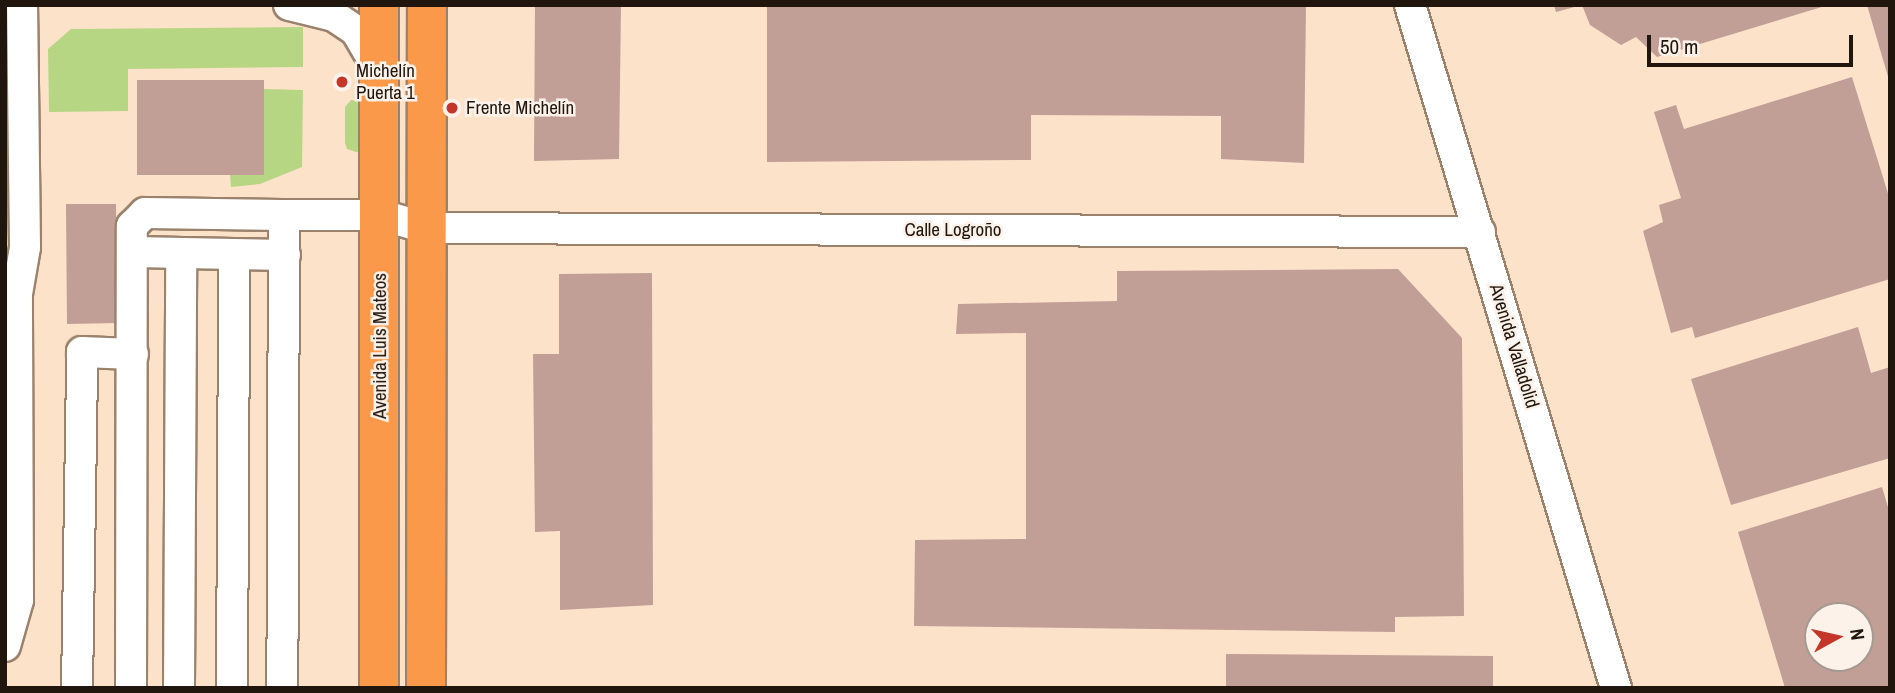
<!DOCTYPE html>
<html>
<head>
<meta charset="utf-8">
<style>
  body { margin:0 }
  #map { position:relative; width:1895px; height:693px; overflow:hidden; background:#fde2ca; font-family:"Archivo Narrow",sans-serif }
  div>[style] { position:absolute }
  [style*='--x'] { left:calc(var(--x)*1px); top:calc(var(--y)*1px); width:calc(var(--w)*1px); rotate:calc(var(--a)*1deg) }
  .green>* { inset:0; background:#b6d683 }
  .building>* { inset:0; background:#c19e96 }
  .roads { filter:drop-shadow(2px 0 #9a826c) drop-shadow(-2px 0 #9a826c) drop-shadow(0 2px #9a826c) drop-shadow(0 -2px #9a826c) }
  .minor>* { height:30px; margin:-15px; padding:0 15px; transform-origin:15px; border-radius:15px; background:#fff }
  .highway>* { height:38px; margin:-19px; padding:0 19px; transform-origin:19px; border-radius:19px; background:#fa9949 }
  .dots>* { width:19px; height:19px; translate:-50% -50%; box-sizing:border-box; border:4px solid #fdf2e9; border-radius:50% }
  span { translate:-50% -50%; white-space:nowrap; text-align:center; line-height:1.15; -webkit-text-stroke:5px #fdf2e9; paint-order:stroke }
  .poi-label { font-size:19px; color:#20160e }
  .left { translate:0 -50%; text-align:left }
  .street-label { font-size:19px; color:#20160e }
  .frame { position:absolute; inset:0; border:7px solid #20160e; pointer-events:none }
  .north { position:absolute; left:1804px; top:602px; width:70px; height:70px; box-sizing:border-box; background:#fdf2e9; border:2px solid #a59a91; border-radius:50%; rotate:82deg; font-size:19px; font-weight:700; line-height:28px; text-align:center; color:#20160e }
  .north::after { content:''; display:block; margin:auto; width:24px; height:32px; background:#c33629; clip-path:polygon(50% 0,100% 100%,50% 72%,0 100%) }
  .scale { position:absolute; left:1647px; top:35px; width:206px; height:32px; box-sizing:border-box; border:4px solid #20160e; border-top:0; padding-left:9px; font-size:21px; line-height:24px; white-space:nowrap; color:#20160e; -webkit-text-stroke:5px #fdf2e9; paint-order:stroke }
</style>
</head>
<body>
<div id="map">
  <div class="green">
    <div style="clip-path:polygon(303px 27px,303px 67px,128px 69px,128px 111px,49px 112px,48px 49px,71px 29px)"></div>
    <div style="clip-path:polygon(264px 89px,303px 90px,302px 167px,260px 184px,231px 187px,230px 175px,264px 175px)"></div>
    <div style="clip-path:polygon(351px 100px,363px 102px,361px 151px,356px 152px,347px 149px,345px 143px,345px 107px)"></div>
  </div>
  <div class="building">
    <div style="clip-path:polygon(535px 5px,621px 5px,619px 159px,534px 161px)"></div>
    <div style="clip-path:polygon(767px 5px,1306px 5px,1304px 163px,1221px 159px,1221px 116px,1031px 115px,1031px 160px,767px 162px)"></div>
    <div style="clip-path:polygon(1554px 5px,1578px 5px,1578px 6px,1556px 12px)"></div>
    <div style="clip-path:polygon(1582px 5px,1825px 5px,1825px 6px,1657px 57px,1636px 37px,1621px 45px,1590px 25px)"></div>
    <div style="clip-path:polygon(1867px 5px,1890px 5px,1890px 80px,1889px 80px)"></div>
    <div style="clip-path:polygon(1852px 77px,1890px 200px,1890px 279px,1695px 338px,1692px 327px,1671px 333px,1643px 231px,1663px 222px,1659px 205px,1681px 198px,1654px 112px,1676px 105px,1684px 129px)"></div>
    <div style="clip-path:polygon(137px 80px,264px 80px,264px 175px,137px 175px)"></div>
    <div style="clip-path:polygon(66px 204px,116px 204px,117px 323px,67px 324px)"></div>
    <div style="clip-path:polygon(1398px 269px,1462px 338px,1464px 616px,1395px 617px,1395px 632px,914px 626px,915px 540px,1026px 539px,1026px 333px,956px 334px,958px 304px,1117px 301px,1117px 271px)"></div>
    <div style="clip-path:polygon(652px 273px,653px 605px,560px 610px,560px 531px,535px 532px,533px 354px,559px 354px,559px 274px)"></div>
    <div style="clip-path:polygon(1858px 327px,1871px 373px,1890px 367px,1890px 458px,1731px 505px,1691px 379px)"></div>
    <div style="clip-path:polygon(evenodd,1882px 487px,1890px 514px,1890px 688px,1785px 688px,1738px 532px,1882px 487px,1818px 616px,1860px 616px,1860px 658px,1818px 658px,1818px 616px)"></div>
    <div style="clip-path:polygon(1226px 654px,1493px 656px,1493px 688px,1226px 688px)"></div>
  </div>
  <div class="roads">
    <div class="minor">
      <div style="--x:289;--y:5;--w:46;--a:13.7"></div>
      <div style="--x:334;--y:16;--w:27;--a:34"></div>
      <div style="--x:356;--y:31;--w:45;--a:59.5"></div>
      <div style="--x:1410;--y:5;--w:713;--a:73.22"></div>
      <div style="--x:284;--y:215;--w:97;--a:0"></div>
      <div style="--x:381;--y:215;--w:47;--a:16.1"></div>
      <div style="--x:426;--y:228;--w:1054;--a:0.22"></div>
      <div style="--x:133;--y:252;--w:152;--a:1.1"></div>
      <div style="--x:7;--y:309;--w:18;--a:-56"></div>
      <div style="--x:17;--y:294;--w:48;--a:-80.3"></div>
      <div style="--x:25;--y:247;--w:242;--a:-90.7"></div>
      <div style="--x:5;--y:646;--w:48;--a:-74.2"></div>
      <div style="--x:18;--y:600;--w:306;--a:-90.2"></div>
      <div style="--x:77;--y:688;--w:336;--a:-89.1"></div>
      <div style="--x:82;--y:352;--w:51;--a:2.2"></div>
      <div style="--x:131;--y:688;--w:462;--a:-89.9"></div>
      <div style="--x:132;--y:226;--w:18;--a:-45"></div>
      <div style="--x:145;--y:213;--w:139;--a:0.8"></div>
      <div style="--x:284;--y:215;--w:473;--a:90.2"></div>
      <div style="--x:179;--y:688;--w:433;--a:-89.7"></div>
      <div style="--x:232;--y:688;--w:432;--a:-89.7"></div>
    </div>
    <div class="highway">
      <div style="--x:379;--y:688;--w:683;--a:-90"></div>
      <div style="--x:426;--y:688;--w:683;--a:-89.92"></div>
    </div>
  </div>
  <div class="dots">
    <div style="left:342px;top:82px;background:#c33629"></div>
    <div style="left:452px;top:108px;background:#c33629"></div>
  </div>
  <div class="poi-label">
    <span class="left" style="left:356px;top:82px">Michelín<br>Puerta 1</span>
    <span class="left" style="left:466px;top:108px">Frente Michelín</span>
  </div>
  <div class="street-label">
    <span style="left:953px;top:230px">Calle Logroño</span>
    <span style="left:380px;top:346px;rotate:-90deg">Avenida Luis Mateos</span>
    <span style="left:1514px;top:346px;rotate:73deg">Avenida Valladolid</span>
  </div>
  <div class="frame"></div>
  <div class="north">N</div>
  <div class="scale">50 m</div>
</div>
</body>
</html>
